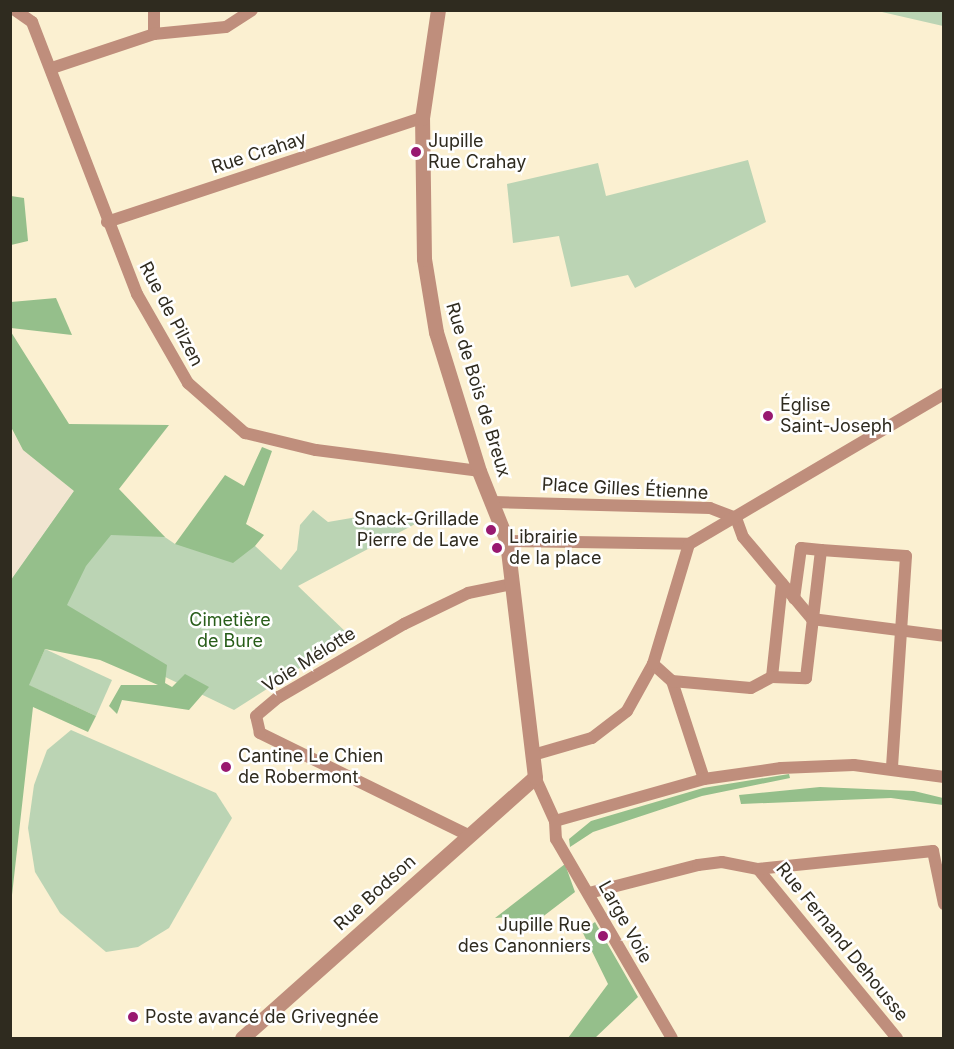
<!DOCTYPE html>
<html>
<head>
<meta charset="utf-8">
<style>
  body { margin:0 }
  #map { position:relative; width:954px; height:1049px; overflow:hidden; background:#fbf0d1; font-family:Inter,sans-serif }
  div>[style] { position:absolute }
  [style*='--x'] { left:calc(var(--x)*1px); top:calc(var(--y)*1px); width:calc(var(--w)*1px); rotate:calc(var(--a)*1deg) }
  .industrial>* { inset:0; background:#f2e5d1 }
  .green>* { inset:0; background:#bbd4b4 }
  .forest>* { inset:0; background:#95bf8b }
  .minor>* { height:12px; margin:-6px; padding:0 6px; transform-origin:6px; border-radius:6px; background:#bf8e7c }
  .tertiary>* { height:15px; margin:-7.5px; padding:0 7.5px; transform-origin:7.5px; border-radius:7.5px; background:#bf8e7c }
  .dots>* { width:16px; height:16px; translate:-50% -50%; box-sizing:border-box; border:3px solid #fff; border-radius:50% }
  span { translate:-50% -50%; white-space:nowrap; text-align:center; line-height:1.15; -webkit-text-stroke:5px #fff; paint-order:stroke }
  .poi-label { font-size:18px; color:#2f2b1f }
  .left { translate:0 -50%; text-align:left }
  .right { translate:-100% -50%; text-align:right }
  .street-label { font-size:18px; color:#2f2b1f }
  .park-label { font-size:18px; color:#285d19 }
  .frame { position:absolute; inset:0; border:12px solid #2f2b1f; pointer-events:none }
</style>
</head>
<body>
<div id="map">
  <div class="industrial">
    <div style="clip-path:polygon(10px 427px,23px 450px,75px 491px,11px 580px)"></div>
  </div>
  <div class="green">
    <div style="clip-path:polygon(877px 11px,943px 11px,943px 26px,882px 12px)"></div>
    <div style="clip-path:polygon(748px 160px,766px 222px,635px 288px,628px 275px,571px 287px,559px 236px,513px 243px,507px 184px,598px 163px,606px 196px)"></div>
    <div style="clip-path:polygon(82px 480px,175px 544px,253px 544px,281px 570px,297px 550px,300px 525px,313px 510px,328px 522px,363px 516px,419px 522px,298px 586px,350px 636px,234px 710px,11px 603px,11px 580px)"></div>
    <div style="clip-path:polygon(45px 649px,112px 680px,96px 716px,28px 685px)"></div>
    <div style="clip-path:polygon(71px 730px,216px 793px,232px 818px,169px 928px,138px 947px,106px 952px,60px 913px,35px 872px,28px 828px,34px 785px,47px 750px)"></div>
  </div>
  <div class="forest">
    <div style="clip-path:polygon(11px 196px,24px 198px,28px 241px,11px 245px)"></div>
    <div style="clip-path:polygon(56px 298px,72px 335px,11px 328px,11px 302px)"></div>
    <div style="clip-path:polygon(11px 332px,69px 424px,169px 425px,119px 489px,165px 537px,111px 535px,86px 566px,67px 605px,167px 665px,165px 683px,172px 687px,185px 674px,209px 687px,189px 710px,122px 700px,117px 714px,109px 706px,121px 685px,158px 685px,100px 660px,45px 649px,29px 685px,96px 716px,88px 732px,33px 707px,11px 904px,11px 580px,74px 491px,23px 450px,11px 427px)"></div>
    <div style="clip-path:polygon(262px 447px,272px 451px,246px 524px,264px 535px,255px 546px,233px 563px,175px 544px,225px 475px,244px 486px)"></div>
    <div style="clip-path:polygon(789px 774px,790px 778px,702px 796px,593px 832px,570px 847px,569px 839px,591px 821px,703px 788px)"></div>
    <div style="clip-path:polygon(820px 787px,914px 791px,943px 798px,943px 805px,891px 798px,741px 804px,739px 795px)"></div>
    <div style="clip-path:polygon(565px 864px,575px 892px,524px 931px,509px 917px,495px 918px)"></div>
    <div style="clip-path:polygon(595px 922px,638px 997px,595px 1038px,568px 1038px,608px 984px,582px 931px)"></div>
  </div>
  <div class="minor">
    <div style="--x:15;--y:10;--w:21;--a:35"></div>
    <div style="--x:32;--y:22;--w:292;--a:68.9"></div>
    <div style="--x:137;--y:294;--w:103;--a:60.2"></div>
    <div style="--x:188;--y:383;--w:76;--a:41.3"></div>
    <div style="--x:245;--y:433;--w:73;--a:13.5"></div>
    <div style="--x:316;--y:450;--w:164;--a:7.3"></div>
    <div style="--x:154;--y:34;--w:24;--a:-90"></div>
    <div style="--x:52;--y:68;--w:108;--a:-18.4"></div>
    <div style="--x:154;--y:34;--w:72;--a:-5.6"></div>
    <div style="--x:226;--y:27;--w:31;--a:-33"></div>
    <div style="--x:107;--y:222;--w:332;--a:-18.3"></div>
    <div style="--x:494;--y:502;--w:216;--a:1.6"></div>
    <div style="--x:710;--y:508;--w:28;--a:21"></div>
    <div style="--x:736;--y:518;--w:20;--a:70"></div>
    <div style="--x:743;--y:537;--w:107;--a:49.9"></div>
    <div style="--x:812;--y:619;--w:133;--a:7.3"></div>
    <div style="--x:507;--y:541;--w:182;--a:0.9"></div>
    <div style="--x:689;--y:544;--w:296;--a:-30.5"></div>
    <div style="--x:821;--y:550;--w:85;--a:4"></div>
    <div style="--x:906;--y:556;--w:212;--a:93.8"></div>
    <div style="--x:653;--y:664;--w:25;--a:42"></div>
    <div style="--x:672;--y:681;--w:103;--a:71.9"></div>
    <div style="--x:772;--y:677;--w:94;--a:-83.9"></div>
    <div style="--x:672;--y:681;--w:79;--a:5.1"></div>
    <div style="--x:751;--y:688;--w:24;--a:-28"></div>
    <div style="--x:772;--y:677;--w:34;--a:2"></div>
    <div style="--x:806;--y:678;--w:129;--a:-83.3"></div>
    <div style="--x:821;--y:550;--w:20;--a:-174"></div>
    <div style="--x:801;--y:548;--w:51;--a:97.8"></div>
    <div style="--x:533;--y:755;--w:61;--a:-16.1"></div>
    <div style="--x:592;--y:738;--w:44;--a:-37.6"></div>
    <div style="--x:627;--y:711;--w:54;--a:-61"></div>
    <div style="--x:653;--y:664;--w:125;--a:-73.3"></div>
    <div style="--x:535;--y:777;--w:48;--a:65.6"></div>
    <div style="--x:555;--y:821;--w:155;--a:-15.7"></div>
    <div style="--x:704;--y:779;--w:78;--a:-8.1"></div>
    <div style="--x:781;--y:768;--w:73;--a:-2.4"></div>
    <div style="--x:854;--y:765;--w:91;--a:7.6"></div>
    <div style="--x:555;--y:821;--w:18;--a:87"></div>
    <div style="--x:556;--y:839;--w:230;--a:59.8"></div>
    <div style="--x:468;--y:835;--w:232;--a:-153.9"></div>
    <div style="--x:260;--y:733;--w:17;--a:-103"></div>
    <div style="--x:256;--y:716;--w:30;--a:-40"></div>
    <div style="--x:279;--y:697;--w:145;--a:-30.3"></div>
    <div style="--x:404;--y:624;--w:71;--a:-25.8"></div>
    <div style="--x:468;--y:593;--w:45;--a:-11.6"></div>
    <div style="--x:758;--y:869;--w:219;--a:50.6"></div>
    <div style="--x:589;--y:893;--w:113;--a:-14.4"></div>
    <div style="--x:698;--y:865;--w:24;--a:-7"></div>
    <div style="--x:722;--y:862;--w:37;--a:11"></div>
    <div style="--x:758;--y:869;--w:176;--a:-5.9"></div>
    <div style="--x:933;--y:851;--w:54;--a:78.3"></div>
  </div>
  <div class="tertiary">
    <div style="--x:242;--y:1038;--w:392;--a:-41.7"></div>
    <div style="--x:535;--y:777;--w:238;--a:-96.8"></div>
    <div style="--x:507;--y:541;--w:75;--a:-111.8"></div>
    <div style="--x:479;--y:471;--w:145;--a:-107.2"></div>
    <div style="--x:436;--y:332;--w:74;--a:-99.3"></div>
    <div style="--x:424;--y:259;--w:141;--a:-90.8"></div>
    <div style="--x:422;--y:118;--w:109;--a:-81.6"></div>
  </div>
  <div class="dots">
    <div style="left:416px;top:152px;background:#981970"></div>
    <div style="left:768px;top:416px;background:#981970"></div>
    <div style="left:491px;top:530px;background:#981970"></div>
    <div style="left:497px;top:548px;background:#981970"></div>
    <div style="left:226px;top:767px;background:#981970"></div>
    <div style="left:603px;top:936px;background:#981970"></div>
    <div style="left:133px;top:1017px;background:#981970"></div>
  </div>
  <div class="poi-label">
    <span class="left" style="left:428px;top:152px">Jupille<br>Rue Crahay</span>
    <span class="left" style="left:780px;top:416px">Église<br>Saint-Joseph</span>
    <span class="right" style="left:479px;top:530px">Snack-Grillade<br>Pierre de Lave</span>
    <span class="left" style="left:509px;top:548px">Librairie<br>de la place</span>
    <span class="left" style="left:238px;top:767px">Cantine Le Chien<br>de Robermont</span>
    <span class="right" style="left:591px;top:936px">Jupille Rue<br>des Canonniers</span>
    <span class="left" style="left:145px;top:1017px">Poste avancé de Grivegnée</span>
  </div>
  <div class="street-label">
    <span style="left:259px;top:153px;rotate:-18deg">Rue Crahay</span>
    <span style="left:171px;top:314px;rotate:62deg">Rue de Pilzen</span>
    <span style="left:478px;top:390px;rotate:73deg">Rue de Bois de Breux</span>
    <span style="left:625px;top:489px;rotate:3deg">Place Gilles Étienne</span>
    <span style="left:309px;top:660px;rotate:-32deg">Voie Mélotte</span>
    <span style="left:375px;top:893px;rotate:-42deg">Rue Bodson</span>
    <span style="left:625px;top:922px;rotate:61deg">Large Voie</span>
    <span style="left:842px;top:942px;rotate:51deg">Rue Fernand Dehousse</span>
  </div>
  <div class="park-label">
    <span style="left:230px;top:631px">Cimetière<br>de Bure</span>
  </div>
  <div class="frame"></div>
</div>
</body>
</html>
